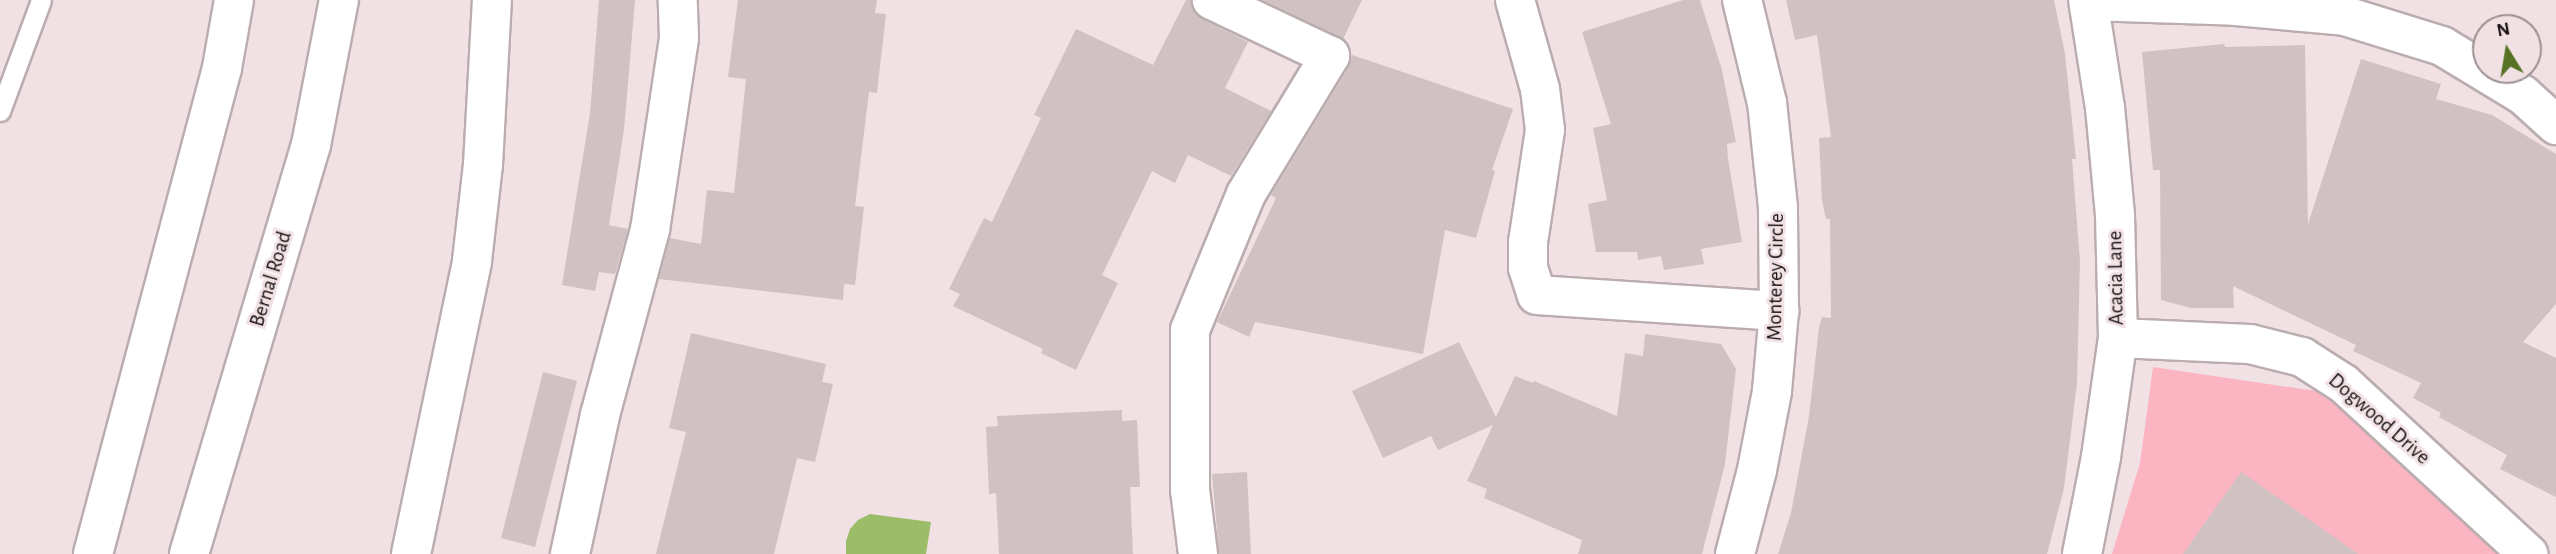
<!DOCTYPE html>
<html>
<head>
<meta charset="utf-8">
<style>
  body { margin:0 }
  #map { position:relative; width:2556px; height:554px; overflow:hidden; background:#f1e1e4; font-family:"Alegreya Sans",sans-serif }
  div>[style] { position:absolute }
  [style*='--x'] { left:calc(var(--x)*1px); top:calc(var(--y)*1px); width:calc(var(--w)*1px); rotate:calc(var(--a)*1deg) }
  .green>* { inset:0; background:#fbb4c2 }
  .water>* { inset:0; background:#9bbd69 }
  .building>* { inset:0; background:#d0c1c3 }
  .roads { filter:drop-shadow(2px 0 #bbadaf) drop-shadow(-2px 0 #bbadaf) drop-shadow(0 2px #bbadaf) drop-shadow(0 -2px #bbadaf) }
  .service>* { height:19px; margin:-9.5px; padding:0 9.5px; transform-origin:9.5px; border-radius:9.5px; background:#fff }
  .minor>* { height:38px; margin:-19px; padding:0 19px; transform-origin:19px; border-radius:19px; background:#fff }
  .secondary>* { height:38px; margin:-19px; padding:0 19px; transform-origin:19px; border-radius:19px; background:#fff }
  .primary>* { height:38px; margin:-19px; padding:0 19px; transform-origin:19px; border-radius:19px; background:#fff }
  span { translate:-50% -50%; white-space:nowrap; text-align:center; line-height:1.15; -webkit-text-stroke:6px #f1e1e4; paint-order:stroke }
  .street-label { font-size:21px; color:#191314 }
  .north { position:absolute; left:2472px; top:14px; width:70px; height:70px; box-sizing:border-box; background:#f1e1e4; border:2px solid #9b8f91; border-radius:50%; rotate:349deg; font-size:19px; font-weight:700; line-height:28px; text-align:center; color:#191314 }
  .north::after { content:''; display:block; margin:auto; width:24px; height:32px; background:#567225; clip-path:polygon(50% 0,100% 100%,50% 72%,0 100%) }
</style>
</head>
<body>
<div id="map">
  <div class="green">
    <div style="clip-path:polygon(2153px 367px,2336px 394px,2502px 554px,2112px 554px,2140px 463px)"></div>
  </div>
  <div class="water">
    <div style="clip-path:polygon(870px 514px,931px 522px,926px 554px,846px 554px,846px 541px,850px 529px,858px 520px)"></div>
  </div>
  <div class="building">
    <div style="clip-path:polygon(599px 0,635px 0,624px 130px,609px 225px,628px 229px,615px 274px,599px 272px,595px 291px,562px 285px,590px 113px)"></div>
    <div style="clip-path:polygon(738px 0,877px 0,875px 13px,886px 14px,877px 93px,869px 92px,855px 206px,864px 207px,855px 285px,844px 284px,843px 300px,659px 279px,670px 238px,701px 244px,707px 190px,734px 193px,746px 79px,728px 77px)"></div>
    <div style="clip-path:polygon(1186px 0,1190px 0,1194px 12px,1202px 19px,1248px 42px,1225px 88px,1271px 111px,1231px 176px,1188px 155px,1175px 183px,1152px 171px,1102px 275px,1118px 283px,1076px 370px,1041px 353px,1043px 349px,953px 306px,960px 294px,949px 289px,984px 218px,992px 222px,1041px 118px,1034px 115px,1076px 29px,1153px 65px)"></div>
    <div style="clip-path:polygon(1263px 0,1362px 0,1343px 39px)"></div>
    <div style="clip-path:polygon(1683px 0,1700px 0,1722px 70px,1736px 142px,1727px 144px,1728px 159px,1742px 242px,1701px 249px,1704px 264px,1664px 270px,1661px 256px,1638px 260px,1637px 252px,1596px 252px,1588px 204px,1607px 200px,1593px 128px,1611px 124px,1582px 32px)"></div>
    <div style="clip-path:polygon(1786px 0,2054px 0,2065px 54px,2076px 159px,2072px 159px,2080px 261px,2077px 383px,2071px 432px,2064px 488px,2047px 554px,1778px 554px,1791px 513px,1809px 416px,1819px 327px,1822px 317px,1831px 318px,1830px 219px,1826px 219px,1822px 200px,1819px 138px,1831px 137px,1817px 35px,1795px 40px)"></div>
    <div style="clip-path:polygon(2224px 44px,2225px 47px,2305px 45px,2308px 224px,2361px 59px,2441px 84px,2436px 99px,2492px 115px,2556px 154px,2556px 304px,2523px 342px,2556px 358px,2556px 497px,2500px 469px,2507px 455px,2439px 417px,2441px 413px,2413px 398px,2421px 383px,2353px 351px,2356px 345px,2233px 286px,2234px 308px,2191px 308px,2161px 300px,2160px 170px,2153px 170px,2142px 52px)"></div>
    <div style="clip-path:polygon(1352px 55px,1513px 109px,1492px 170px,1495px 171px,1476px 238px,1445px 230px,1423px 354px,1255px 322px,1249px 337px,1217px 322px,1276px 198px,1271px 195px,1349px 67px)"></div>
    <div style="clip-path:polygon(691px 333px,826px 364px,822px 382px,833px 384px,815px 462px,797px 458px,774px 554px,656px 554px,686px 432px,669px 428px)"></div>
    <div style="clip-path:polygon(1645px 334px,1721px 344px,1736px 369px,1725px 464px,1702px 554px,1578px 554px,1582px 540px,1484px 498px,1487px 489px,1467px 481px,1493px 425px,1438px 450px,1431px 436px,1383px 458px,1352px 391px,1459px 342px,1496px 417px,1515px 376px,1533px 383px,1534px 381px,1617px 416px,1625px 353px,1643px 356px)"></div>
    <div style="clip-path:polygon(543px 372px,577px 381px,535px 547px,501px 538px)"></div>
    <div style="clip-path:polygon(1122px 410px,1122px 421px,1137px 420px,1140px 487px,1130px 487px,1133px 554px,999px 554px,996px 493px,989px 494px,986px 427px,998px 426px,997px 416px)"></div>
    <div style="clip-path:polygon(1247px 472px,1251px 554px,1219px 554px,1212px 474px)"></div>
    <div style="clip-path:polygon(2241px 472px,2280px 499px,2358px 554px,2183px 554px)"></div>
  </div>
  <div class="roads">
    <div class="service">
      <div style="--x:0;--y:111;--w:118;--a:-69.7"></div>
    </div>
    <div class="minor">
      <div style="--x:1515;--y:0;--w:92;--a:74.3"></div>
      <div style="--x:1540;--y:89;--w:41;--a:83"></div>
      <div style="--x:1545;--y:130;--w:113;--a:98.6"></div>
      <div style="--x:1528;--y:242;--w:26;--a:90"></div>
      <div style="--x:1528;--y:268;--w:28;--a:72"></div>
      <div style="--x:1537;--y:295;--w:243;--a:3.8"></div>
      <div style="--x:2089;--y:1;--w:147;--a:1.9"></div>
      <div style="--x:2236;--y:6;--w:109;--a:5.2"></div>
      <div style="--x:2345;--y:16;--w:102;--a:17.2"></div>
      <div style="--x:2442;--y:46;--w:95;--a:31.2"></div>
      <div style="--x:2523;--y:95;--w:45;--a:42.3"></div>
      <div style="--x:2118;--y:338;--w:132;--a:2.6"></div>
      <div style="--x:2250;--y:344;--w:54;--a:14"></div>
      <div style="--x:2302;--y:357;--w:50;--a:32.7"></div>
      <div style="--x:2344;--y:384;--w:251;--a:42.7"></div>
      <div style="--x:570;--y:554;--w:142;--a:-77.8"></div>
      <div style="--x:600;--y:415;--w:192;--a:-74.9"></div>
      <div style="--x:650;--y:230;--w:194;--a:-81.4"></div>
      <div style="--x:679;--y:38;--w:38;--a:-92"></div>
      <div style="--x:1198;--y:554;--w:64;--a:-97.1"></div>
      <div style="--x:1190;--y:490;--w:160;--a:-90"></div>
      <div style="--x:1190;--y:330;--w:147;--a:-67.6"></div>
      <div style="--x:1246;--y:194;--w:162;--a:-58.7"></div>
      <div style="--x:1330;--y:56;--w:131;--a:-154.6"></div>
      <div style="--x:1735;--y:554;--w:87;--a:-75.3"></div>
      <div style="--x:1757;--y:470;--w:80;--a:-79.2"></div>
      <div style="--x:1772;--y:391;--w:80;--a:-85"></div>
      <div style="--x:1779;--y:311;--w:104;--a:-90.6"></div>
      <div style="--x:1778;--y:207;--w:105;--a:-96"></div>
      <div style="--x:1767;--y:103;--w:106;--a:-103.6"></div>
      <div style="--x:2082;--y:554;--w:99;--a:-78.9"></div>
      <div style="--x:2101;--y:457;--w:120;--a:-81.9"></div>
      <div style="--x:2118;--y:338;--w:123;--a:-91.4"></div>
      <div style="--x:2115;--y:215;--w:107;--a:-95.3"></div>
      <div style="--x:2105;--y:108;--w:109;--a:-98.9"></div>
    </div>
    <div class="secondary">
      <div style="--x:93;--y:554;--w:503;--a:-75.13"></div>
      <div style="--x:222;--y:68;--w:69;--a:-80"></div>
      <div style="--x:189;--y:554;--w:427;--a:-73.4"></div>
      <div style="--x:311;--y:145;--w:148;--a:-79.1"></div>
    </div>
    <div class="primary">
      <div style="--x:411;--y:554;--w:299;--a:-78.2"></div>
      <div style="--x:472;--y:261;--w:97;--a:-83.5"></div>
      <div style="--x:483;--y:165;--w:165;--a:-86.9"></div>
    </div>
  </div>
  <div class="street-label">
    <span style="left:1776px;top:277px;rotate:-89deg">Monterey Circle</span>
    <span style="left:2116px;top:278px;rotate:-91deg">Acacia Lane</span>
    <span style="left:271px;top:279px;rotate:-73deg">Bernal Road</span>
    <span style="left:2379px;top:419px;rotate:41deg">Dogwood Drive</span>
  </div>
  <div class="north">N</div>
</div>
</body>
</html>
